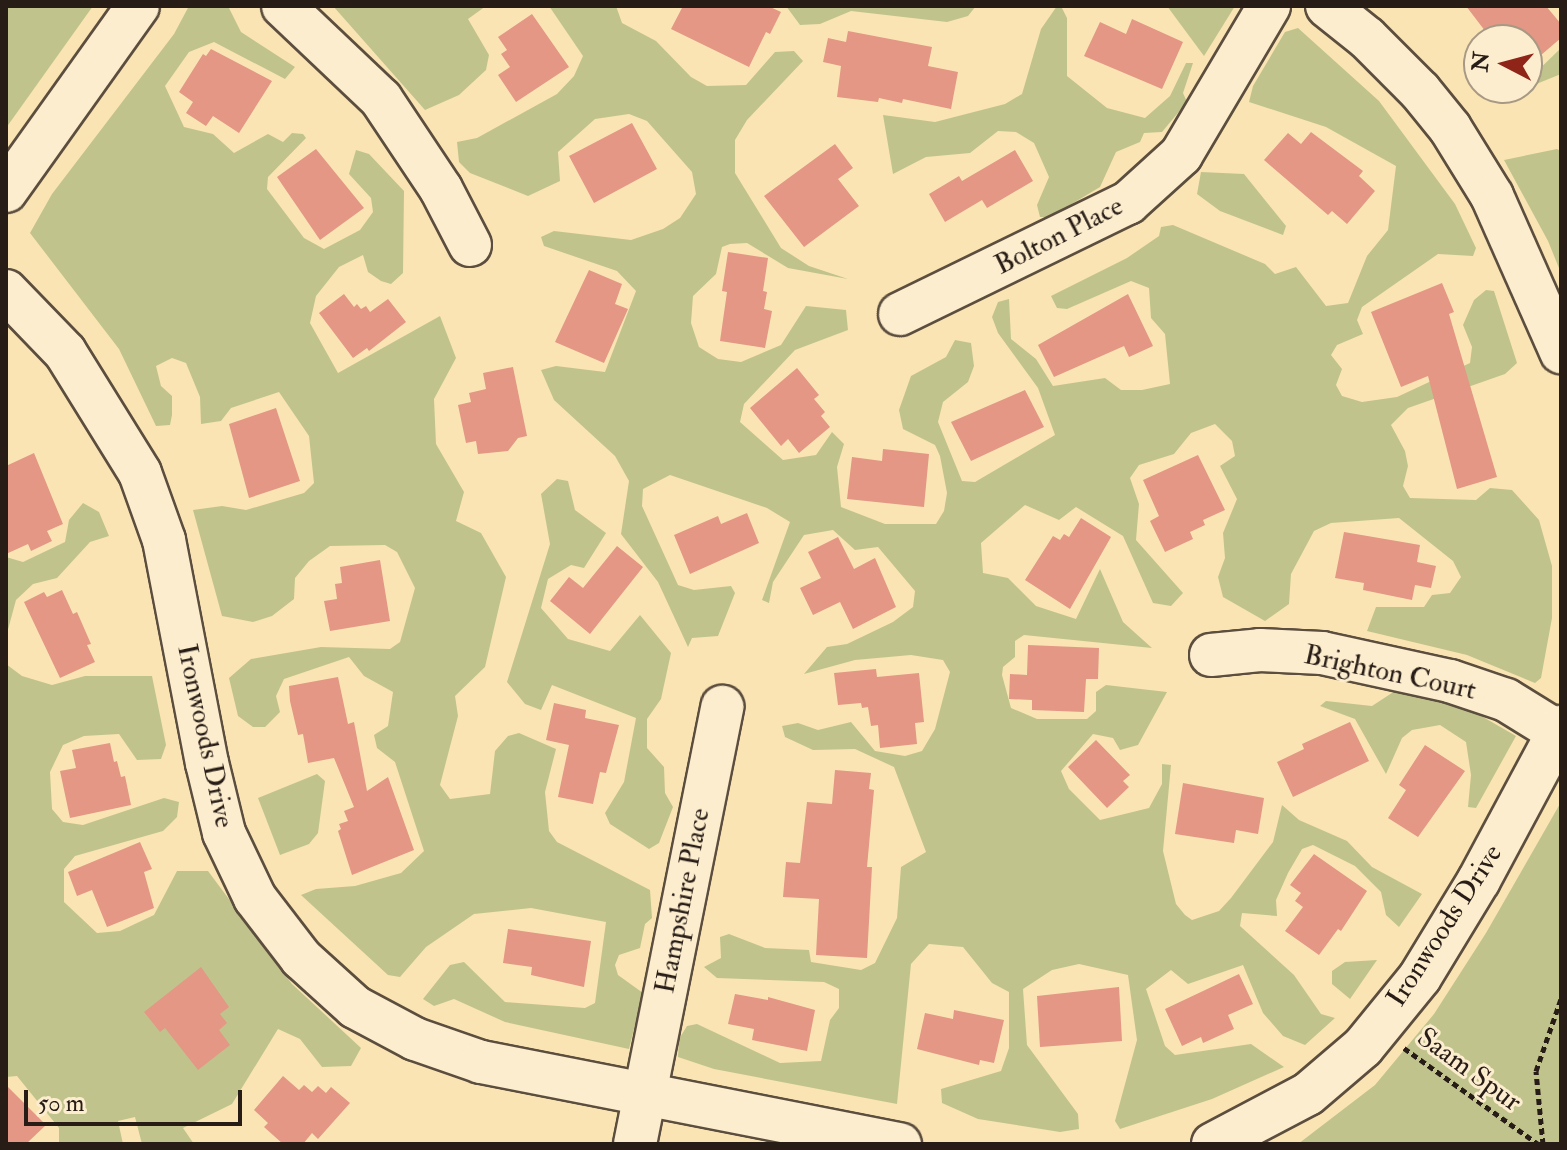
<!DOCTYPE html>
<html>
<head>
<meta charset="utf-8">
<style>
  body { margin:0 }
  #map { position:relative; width:1567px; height:1150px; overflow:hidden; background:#fae4b4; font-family:"IM FELL Double Pica",serif }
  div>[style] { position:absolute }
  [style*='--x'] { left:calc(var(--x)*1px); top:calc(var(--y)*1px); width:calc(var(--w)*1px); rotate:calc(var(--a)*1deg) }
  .green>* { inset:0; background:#c0c48c }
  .building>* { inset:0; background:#e39784 }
  .path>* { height:5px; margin-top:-2.5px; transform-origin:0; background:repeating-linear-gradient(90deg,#271c16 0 6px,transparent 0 10px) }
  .roads { filter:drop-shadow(2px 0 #5c4e3e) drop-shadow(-2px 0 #5c4e3e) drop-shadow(0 2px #5c4e3e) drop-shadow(0 -2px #5c4e3e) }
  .minor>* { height:42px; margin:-21px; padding:0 21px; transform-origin:21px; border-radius:21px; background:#fcedce }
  span { translate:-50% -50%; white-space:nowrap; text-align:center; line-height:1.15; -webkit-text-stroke:6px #fcedce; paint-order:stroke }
  .street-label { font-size:28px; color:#271c16 }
  .frame { position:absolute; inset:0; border:8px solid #271c16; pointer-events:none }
  .north { position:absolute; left:1463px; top:24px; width:80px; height:80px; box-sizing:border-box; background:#fcedce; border:2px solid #a79984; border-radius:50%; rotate:276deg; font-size:22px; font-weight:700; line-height:32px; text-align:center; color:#271c16 }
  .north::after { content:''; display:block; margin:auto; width:28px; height:36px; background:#8f2418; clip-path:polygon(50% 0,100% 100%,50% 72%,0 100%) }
  .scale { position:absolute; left:24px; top:1090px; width:218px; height:36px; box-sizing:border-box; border:4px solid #271c16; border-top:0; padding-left:10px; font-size:24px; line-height:28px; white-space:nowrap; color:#271c16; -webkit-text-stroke:6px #fcedce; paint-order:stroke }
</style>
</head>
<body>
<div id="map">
  <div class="green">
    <div style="clip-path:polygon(6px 6px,93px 6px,6px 128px)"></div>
    <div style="clip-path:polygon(189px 6px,228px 6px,241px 32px,295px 67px,285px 79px,214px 42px,189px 52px,165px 86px,184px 127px,213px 134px,234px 153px,268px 134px,283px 142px,292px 133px,303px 134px,306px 138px,268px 177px,267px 189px,304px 238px,324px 249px,360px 230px,373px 212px,371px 198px,349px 174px,356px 150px,369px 154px,404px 191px,403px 273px,391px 284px,381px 281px,368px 272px,363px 255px,339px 267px,316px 296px,310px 323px,338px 373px,440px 316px,456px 358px,434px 399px,436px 444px,464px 492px,456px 521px,481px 533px,506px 577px,485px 667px,455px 696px,458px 716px,440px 785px,450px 799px,490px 794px,495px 751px,508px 736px,519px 733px,556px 749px,545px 792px,549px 831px,557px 842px,650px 890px,652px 918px,645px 924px,640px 948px,619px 955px,615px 965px,618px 975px,643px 993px,629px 1049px,505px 1022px,454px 999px,434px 1006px,423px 999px,450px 965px,464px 962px,505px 1002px,585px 1008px,595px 1003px,606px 922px,531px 908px,474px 914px,426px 947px,400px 977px,388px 975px,301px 895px,316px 889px,355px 886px,401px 873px,424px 851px,395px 762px,377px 748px,374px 735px,388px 726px,393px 692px,364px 676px,349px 657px,284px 679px,276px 696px,280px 712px,265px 727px,253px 727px,238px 716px,229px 678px,251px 659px,321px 647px,390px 649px,400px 642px,415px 588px,397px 552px,385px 545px,330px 546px,309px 561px,295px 578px,294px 599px,272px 616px,253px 622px,222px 616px,193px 510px,222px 506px,246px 510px,304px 493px,314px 483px,309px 436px,279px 392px,231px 408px,221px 421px,201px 424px,200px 397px,186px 363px,172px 358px,156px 366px,161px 386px,172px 396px,172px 415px,170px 425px,156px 426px,119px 349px,30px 233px,52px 194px,174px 34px)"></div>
    <div style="clip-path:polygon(333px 6px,486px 6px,468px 19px,489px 55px,486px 70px,459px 95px,425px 110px)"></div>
    <div style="clip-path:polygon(549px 6px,616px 6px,622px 23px,656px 41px,691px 77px,707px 86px,746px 85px,775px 52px,794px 51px,803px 61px,747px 120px,735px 140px,735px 173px,781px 248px,809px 266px,848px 279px,788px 268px,747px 243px,730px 244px,722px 247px,716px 274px,693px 296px,691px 323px,699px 347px,718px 359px,741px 362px,781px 345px,806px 306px,846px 310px,848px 330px,795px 350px,744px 404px,740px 422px,783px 460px,816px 455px,832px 432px,844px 444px,837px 467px,841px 507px,885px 524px,936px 524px,944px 511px,947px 493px,940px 456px,935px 445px,903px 429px,899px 410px,911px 376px,946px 357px,955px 340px,971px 343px,974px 366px,968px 382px,943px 402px,938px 422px,962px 481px,975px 482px,1055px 435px,1038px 388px,998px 333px,992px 317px,998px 302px,1009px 299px,1011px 339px,1036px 359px,1053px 386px,1105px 378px,1121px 390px,1142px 390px,1170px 384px,1165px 334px,1151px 318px,1149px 288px,1131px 281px,1067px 309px,1057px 308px,1051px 296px,1127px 258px,1159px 236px,1161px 227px,1173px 225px,1206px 239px,1265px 264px,1275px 274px,1296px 267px,1326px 306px,1348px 303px,1367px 256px,1388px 230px,1396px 166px,1326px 127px,1249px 102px,1253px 86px,1285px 32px,1298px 28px,1379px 101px,1455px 204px,1476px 248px,1473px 256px,1438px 254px,1362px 307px,1357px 320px,1363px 334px,1337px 345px,1331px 355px,1342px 369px,1336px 385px,1342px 396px,1362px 402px,1397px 397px,1470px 363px,1472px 347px,1463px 325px,1474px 300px,1486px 290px,1494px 291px,1517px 363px,1505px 374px,1408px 408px,1391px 425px,1405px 451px,1408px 466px,1403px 486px,1410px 498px,1476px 500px,1490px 488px,1512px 490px,1539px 520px,1552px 566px,1552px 618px,1541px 678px,1535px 683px,1467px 655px,1367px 631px,1376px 607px,1424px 607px,1432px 595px,1450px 593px,1461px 577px,1453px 561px,1399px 518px,1331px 523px,1314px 531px,1291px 574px,1289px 604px,1265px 621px,1223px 597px,1218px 577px,1225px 558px,1223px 533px,1237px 499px,1220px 466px,1235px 456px,1232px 441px,1215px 424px,1191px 433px,1174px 454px,1139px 465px,1130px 478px,1139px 504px,1136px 540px,1183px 593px,1171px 606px,1153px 603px,1123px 536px,1076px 507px,1059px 520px,1025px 505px,981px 543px,983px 573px,1008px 578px,1036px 606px,1076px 619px,1100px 569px,1123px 622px,1152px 648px,1024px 635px,1015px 641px,1015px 657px,1003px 667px,1002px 675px,1011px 708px,1037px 719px,1087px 719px,1096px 711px,1096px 692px,1106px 685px,1167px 692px,1138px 745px,1120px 750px,1113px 738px,1093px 734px,1061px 771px,1069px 789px,1100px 820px,1149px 808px,1162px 784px,1162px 764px,1171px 765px,1163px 851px,1176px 904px,1185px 915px,1192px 920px,1219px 911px,1231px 898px,1273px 842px,1282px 805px,1299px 820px,1347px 841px,1372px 867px,1422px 894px,1399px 927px,1386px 915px,1381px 892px,1355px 866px,1313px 845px,1302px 849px,1288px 873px,1276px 900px,1277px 916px,1242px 913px,1240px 926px,1294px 975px,1321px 1014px,1335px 1018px,1305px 1045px,1283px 1036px,1263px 1013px,1243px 965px,1188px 984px,1171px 970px,1146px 989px,1165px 1046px,1175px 1055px,1251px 1044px,1284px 1067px,1212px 1099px,1120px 1129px,1115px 1121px,1137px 1040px,1128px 975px,1079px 964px,1052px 970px,1023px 989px,1027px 1045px,1078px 1114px,1079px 1129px,1060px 1132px,978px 1119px,942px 1103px,941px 1089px,1001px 1071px,1009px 1048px,1009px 992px,992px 983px,963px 947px,929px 944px,911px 964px,897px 1104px,714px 1069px,678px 1057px,679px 1039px,687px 1026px,697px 1024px,780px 1063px,821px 1061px,830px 1020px,839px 1008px,839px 989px,824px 982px,717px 978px,704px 967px,721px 958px,720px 937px,729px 934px,765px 948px,809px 950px,811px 962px,861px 970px,875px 963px,897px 918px,901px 867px,926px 852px,894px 767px,855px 749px,813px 750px,785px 737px,782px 726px,798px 723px,818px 730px,851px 722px,875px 751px,905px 756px,922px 751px,935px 729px,950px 672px,943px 660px,911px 655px,855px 660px,804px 674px,827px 647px,847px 644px,893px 622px,913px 607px,915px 591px,878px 547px,855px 550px,833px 530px,804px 535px,773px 582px,769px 603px,762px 600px,790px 522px,767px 508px,670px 475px,643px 489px,642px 506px,678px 585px,694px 590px,731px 586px,735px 593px,718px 636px,692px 638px,688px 647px,658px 582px,621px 534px,629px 481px,615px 456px,554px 400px,541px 370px,556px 366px,605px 372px,636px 291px,617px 271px,544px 246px,541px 237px,554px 231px,631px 240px,663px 229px,680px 218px,696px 194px,692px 172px,647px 121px,629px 114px,595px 119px,558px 152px,560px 181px,528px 196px,470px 173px,459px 162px,457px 142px,477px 138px,557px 94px,574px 76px,583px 56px)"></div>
    <div style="clip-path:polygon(786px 6px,976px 6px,968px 16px,947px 22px,851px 11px,820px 24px,800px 25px)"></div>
    <div style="clip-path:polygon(1057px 6px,1061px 6px,1067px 18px,1067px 76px,1107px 108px,1145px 118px,1170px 96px,1186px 63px,1193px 63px,1183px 93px,1187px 102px,1162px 132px,1144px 133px,1140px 142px,1116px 152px,1100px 187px,1050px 217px,1040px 217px,1037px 205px,1049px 177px,1034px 143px,1016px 132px,998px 131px,970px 153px,926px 157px,893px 174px,883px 115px,935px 122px,1005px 104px,1022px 94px,1041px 29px)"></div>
    <div style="clip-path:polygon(1167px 6px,1235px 6px,1204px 56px)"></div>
    <div style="clip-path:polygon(1561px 48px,1561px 74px,1514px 93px,1520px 88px,1527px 88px,1527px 81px)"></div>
    <div style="clip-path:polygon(1557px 149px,1561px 151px,1561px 273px,1548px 241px,1504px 160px)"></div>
    <div style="clip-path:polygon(1201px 172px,1244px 174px,1286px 226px,1283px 235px,1220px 211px,1197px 194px)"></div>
    <div style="clip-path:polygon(557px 479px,568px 481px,575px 510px,606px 533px,584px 568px,571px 565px,548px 579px,541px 608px,568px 639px,610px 651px,640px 615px,671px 653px,661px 699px,647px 719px,647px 748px,664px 767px,665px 793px,673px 807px,659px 843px,649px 849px,610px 824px,605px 813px,624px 782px,636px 718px,552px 685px,541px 710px,525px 704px,507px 682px,550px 544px,541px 494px)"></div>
    <div style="clip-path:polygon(83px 503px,99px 512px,109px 536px,90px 542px,57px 578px,33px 584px,16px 600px,6px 637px,6px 557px,23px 562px,65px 542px,69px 520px)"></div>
    <div style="clip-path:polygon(6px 664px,22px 676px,52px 685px,85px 676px,152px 676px,166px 745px,161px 759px,137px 760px,119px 734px,84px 736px,63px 745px,50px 772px,52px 809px,63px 822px,83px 825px,164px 798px,179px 802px,177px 817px,163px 831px,75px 856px,64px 869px,64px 902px,97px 933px,120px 931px,154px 915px,177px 871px,208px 871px,292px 984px,361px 1048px,351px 1066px,322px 1067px,300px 1039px,278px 1029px,232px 1104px,183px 1128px,194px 1144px,142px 1144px,135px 1117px,118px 1121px,123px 1144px,59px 1144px,59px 1128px,17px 1076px,6px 1077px)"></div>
    <div style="clip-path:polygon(1398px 689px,1457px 702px,1516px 736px,1476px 808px,1468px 807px,1471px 775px,1466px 742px,1440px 725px,1412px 730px,1402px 738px,1386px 774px,1355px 719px,1320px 706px,1326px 701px,1372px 706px)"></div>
    <div style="clip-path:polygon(317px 774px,325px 781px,318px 833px,309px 844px,280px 855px,258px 798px)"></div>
    <div style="clip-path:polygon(1561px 802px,1561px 1144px,1298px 1144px,1375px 1085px,1434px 1014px,1486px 933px)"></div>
    <div style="clip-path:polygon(1377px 960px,1350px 999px,1332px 984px,1332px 971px,1345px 962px)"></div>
  </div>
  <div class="building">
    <div style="clip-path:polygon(683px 6px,768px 6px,781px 12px,770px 34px,766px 32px,749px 67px,671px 29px)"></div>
    <div style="clip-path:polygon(1466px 6px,1546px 6px,1561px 24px,1561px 38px,1527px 67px,1527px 40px,1492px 40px)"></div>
    <div style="clip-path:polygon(532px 14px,569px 67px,516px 102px,498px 75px,510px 67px,501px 54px,507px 50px,498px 37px)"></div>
    <div style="clip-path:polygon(1132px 19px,1183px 42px,1162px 89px,1084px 56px,1100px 22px,1126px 34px)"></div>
    <div style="clip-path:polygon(848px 31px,932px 47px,928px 66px,958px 72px,951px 109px,903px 99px,902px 103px,879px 98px,878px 102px,837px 97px,841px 66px,823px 62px,828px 38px,846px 42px)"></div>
    <div style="clip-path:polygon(211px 49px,272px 81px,239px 133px,213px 116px,206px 126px,186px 113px,193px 102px,179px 92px,203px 54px,206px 56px)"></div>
    <div style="clip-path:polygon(632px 123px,657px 169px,594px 203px,569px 156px)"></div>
    <div style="clip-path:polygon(1311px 132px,1363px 171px,1359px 176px,1375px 191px,1347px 224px,1332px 211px,1328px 215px,1264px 160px,1288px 133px,1301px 144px)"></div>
    <div style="clip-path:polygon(835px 144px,853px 168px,838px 179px,859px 206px,804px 247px,764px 196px)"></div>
    <div style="clip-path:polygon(316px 149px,364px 208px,320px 240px,277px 177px)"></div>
    <div style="clip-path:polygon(1015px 150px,1033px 181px,987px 208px,982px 200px,945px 222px,929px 194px,959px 176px,962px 181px)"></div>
    <div style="clip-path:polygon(728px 252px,768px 258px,763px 291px,767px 292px,764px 309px,772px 311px,765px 348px,720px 341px,727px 292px,722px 291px)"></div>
    <div style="clip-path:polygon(589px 270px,622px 284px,615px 304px,628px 309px,604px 363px,555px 342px)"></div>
    <div style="clip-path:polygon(1442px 283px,1454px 312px,1449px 314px,1497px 477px,1457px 489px,1428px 376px,1401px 387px,1371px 312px)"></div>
    <div style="clip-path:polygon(344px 294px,354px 307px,357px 304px,361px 309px,366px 306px,370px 312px,388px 299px,406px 322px,369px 351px,367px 348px,353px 358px,319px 313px)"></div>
    <div style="clip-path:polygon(1128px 294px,1153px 346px,1129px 357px,1124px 346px,1054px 377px,1038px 345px)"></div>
    <div style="clip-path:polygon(513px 367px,527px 436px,518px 438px,508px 451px,478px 454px,476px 441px,466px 443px,458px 405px,471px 402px,469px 393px,486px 389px,483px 373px)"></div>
    <div style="clip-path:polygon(797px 368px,819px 395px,814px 399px,825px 412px,821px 416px,830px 427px,799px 453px,788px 439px,781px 446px,750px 408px)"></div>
    <div style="clip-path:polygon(1025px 390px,1044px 427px,971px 461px,951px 422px)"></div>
    <div style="clip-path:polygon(276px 408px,300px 481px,249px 498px,229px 424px)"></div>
    <div style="clip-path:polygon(883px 449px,929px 454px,924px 507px,847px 499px,852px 457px,882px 461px)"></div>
    <div style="clip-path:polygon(34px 453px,63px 524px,47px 531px,52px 541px,31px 551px,28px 544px,6px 554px,6px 466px)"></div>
    <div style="clip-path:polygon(1198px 455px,1225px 510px,1203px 520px,1205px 525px,1190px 532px,1193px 539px,1165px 552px,1150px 521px,1159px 516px,1143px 480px)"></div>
    <div style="clip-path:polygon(747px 513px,759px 543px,690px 574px,674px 535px,718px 516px,721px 524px)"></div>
    <div style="clip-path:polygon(1081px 518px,1111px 537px,1070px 609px,1025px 580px,1053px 536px,1060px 540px,1064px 534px,1069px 537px)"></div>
    <div style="clip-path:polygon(1344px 532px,1420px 545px,1417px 562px,1436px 566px,1431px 588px,1415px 585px,1412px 600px,1363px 590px,1364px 583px,1335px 578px)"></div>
    <div style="clip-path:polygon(838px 537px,854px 569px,875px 558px,896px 607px,853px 629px,840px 602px,813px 615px,800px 588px,821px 578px,808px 552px)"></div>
    <div style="clip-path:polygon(617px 546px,643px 567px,590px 634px,550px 601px,569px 577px,583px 588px)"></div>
    <div style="clip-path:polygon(380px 560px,390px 621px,330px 631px,324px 601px,337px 599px,335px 584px,342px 583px,340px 567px)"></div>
    <div style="clip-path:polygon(62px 590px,73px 614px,77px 612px,91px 644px,87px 645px,95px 662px,60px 678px,24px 602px,44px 592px,47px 597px)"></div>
    <div style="clip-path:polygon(1028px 645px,1099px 648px,1098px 679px,1086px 679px,1084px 712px,1032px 710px,1032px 700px,1009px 699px,1010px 674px,1027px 675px)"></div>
    <div style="clip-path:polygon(876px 669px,877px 677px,919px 673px,924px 722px,915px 723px,917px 744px,880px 748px,878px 725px,871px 726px,868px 707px,862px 708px,861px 703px,838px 705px,834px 673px)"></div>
    <div style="clip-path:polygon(338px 677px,348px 724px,354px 722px,367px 791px,388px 777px,414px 850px,352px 875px,338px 831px,341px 829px,339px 824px,348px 821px,344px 811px,354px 807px,334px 758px,308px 763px,303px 734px,298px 735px,290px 701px,289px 686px)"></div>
    <div style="clip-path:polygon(554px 703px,586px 710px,585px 718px,619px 725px,606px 773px,600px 772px,593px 804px,558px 797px,569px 745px,546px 740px)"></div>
    <div style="clip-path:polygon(1350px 722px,1369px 761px,1293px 797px,1277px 762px,1304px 749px,1302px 744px)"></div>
    <div style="clip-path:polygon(1096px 740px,1130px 775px,1123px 781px,1129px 787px,1107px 808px,1068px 767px)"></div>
    <div style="clip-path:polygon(110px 743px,114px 762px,117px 761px,121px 777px,125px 776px,131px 805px,70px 818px,60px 771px,76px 768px,72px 750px)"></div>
    <div style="clip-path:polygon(1425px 745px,1465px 771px,1418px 837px,1388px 818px,1406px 790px,1399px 785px)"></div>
    <div style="clip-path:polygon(835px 770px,871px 773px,869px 789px,874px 790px,867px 867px,872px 867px,867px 958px,816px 955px,819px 899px,783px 897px,786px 862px,800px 863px,807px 802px,832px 804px)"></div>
    <div style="clip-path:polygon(1183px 783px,1264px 798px,1258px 834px,1236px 830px,1234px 843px,1175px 834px)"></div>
    <div style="clip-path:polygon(140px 842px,152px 869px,144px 872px,154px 908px,107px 927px,92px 890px,77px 896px,68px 872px)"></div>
    <div style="clip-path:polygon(1314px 854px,1367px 891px,1341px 931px,1338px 929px,1319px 955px,1285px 931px,1303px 907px,1295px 901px,1301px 893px,1290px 885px)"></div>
    <div style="clip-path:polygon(508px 929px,591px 941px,584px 987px,531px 975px,532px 967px,503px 963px)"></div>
    <div style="clip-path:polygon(201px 967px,229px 1007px,220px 1014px,227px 1023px,219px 1030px,230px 1045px,198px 1070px,165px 1028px,160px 1032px,144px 1012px)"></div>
    <div style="clip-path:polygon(1239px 974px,1253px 1004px,1228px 1015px,1234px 1029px,1203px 1043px,1201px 1037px,1182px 1046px,1165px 1009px)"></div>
    <div style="clip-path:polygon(1119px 987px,1122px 1041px,1040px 1047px,1037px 996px)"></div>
    <div style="clip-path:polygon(735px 994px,768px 1000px,768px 997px,815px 1010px,807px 1051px,752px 1040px,754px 1029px,728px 1024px)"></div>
    <div style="clip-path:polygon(954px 1010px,1004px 1020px,994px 1063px,980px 1060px,979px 1065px,917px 1049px,925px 1013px,953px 1019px)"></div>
    <div style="clip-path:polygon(283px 1076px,299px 1090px,304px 1085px,312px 1092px,318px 1086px,326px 1093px,331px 1087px,350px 1103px,318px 1139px,312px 1133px,303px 1144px,283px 1144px,264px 1127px,268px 1123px,254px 1110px)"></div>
    <div style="clip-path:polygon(6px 1085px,46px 1125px,26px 1144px,6px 1144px)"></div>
  </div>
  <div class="path">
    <div style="--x:1404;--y:1048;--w:165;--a:35.6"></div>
    <div style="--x:1543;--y:1144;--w:73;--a:-95.5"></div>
    <div style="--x:1536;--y:1071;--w:76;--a:-70.9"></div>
  </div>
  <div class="roads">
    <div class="minor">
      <div style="--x:283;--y:6;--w:135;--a:43.5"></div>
      <div style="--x:381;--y:99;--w:108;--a:56.3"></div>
      <div style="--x:441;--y:189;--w:63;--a:62.6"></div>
      <div style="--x:1327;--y:6;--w:51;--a:38.7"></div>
      <div style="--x:1367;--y:38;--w:75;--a:45"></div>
      <div style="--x:1420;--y:91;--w:48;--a:51"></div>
      <div style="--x:1450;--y:128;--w:80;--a:58.3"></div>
      <div style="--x:1492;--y:196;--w:171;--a:66.1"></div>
      <div style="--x:6;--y:191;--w:227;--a:-54.5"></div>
      <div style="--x:6;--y:291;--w:85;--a:46"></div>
      <div style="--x:65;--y:352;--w:142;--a:58.2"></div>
      <div style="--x:140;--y:473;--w:71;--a:70.3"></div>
      <div style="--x:164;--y:540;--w:227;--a:79.1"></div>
      <div style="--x:207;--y:763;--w:72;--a:76.3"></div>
      <div style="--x:224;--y:833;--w:72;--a:64.5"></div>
      <div style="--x:255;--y:898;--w:76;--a:52.5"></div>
      <div style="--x:301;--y:958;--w:73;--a:42.2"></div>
      <div style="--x:355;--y:1007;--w:68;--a:28.1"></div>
      <div style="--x:415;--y:1039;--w:70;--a:19.2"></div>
      <div style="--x:481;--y:1062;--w:427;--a:11.1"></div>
      <div style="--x:900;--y:314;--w:254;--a:-26"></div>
      <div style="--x:1128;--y:203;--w:72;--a:-42.2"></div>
      <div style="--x:1181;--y:155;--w:173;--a:-59.4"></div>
      <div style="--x:1211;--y:655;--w:49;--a:-5.8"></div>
      <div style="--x:1260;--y:650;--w:62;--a:2.8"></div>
      <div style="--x:1322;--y:653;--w:131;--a:12.3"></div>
      <div style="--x:1450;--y:681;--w:59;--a:18.7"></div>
      <div style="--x:1506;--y:700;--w:65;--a:31.7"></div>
      <div style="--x:635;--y:1144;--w:446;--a:-78.7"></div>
      <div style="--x:1213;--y:1144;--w:107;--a:-27.8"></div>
      <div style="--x:1308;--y:1094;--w:72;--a:-40.5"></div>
      <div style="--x:1363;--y:1047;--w:90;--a:-50.8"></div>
      <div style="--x:1420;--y:977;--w:114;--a:-58.7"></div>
      <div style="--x:1479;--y:880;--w:174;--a:-61.8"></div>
    </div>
  </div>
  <div class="street-label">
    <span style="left:1059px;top:236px;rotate:-27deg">Bolton Place</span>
    <span style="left:1390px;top:673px;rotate:12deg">Brighton Court</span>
    <span style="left:205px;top:736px;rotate:78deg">Ironwoods Drive</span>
    <span style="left:683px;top:901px;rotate:-79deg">Hampshire Place</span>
    <span style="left:1445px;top:926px;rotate:-57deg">Ironwoods Drive</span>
    <span style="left:1469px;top:1070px;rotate:36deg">Saam Spur</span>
  </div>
  <div class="frame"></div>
  <div class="north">N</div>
  <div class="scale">50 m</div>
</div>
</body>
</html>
